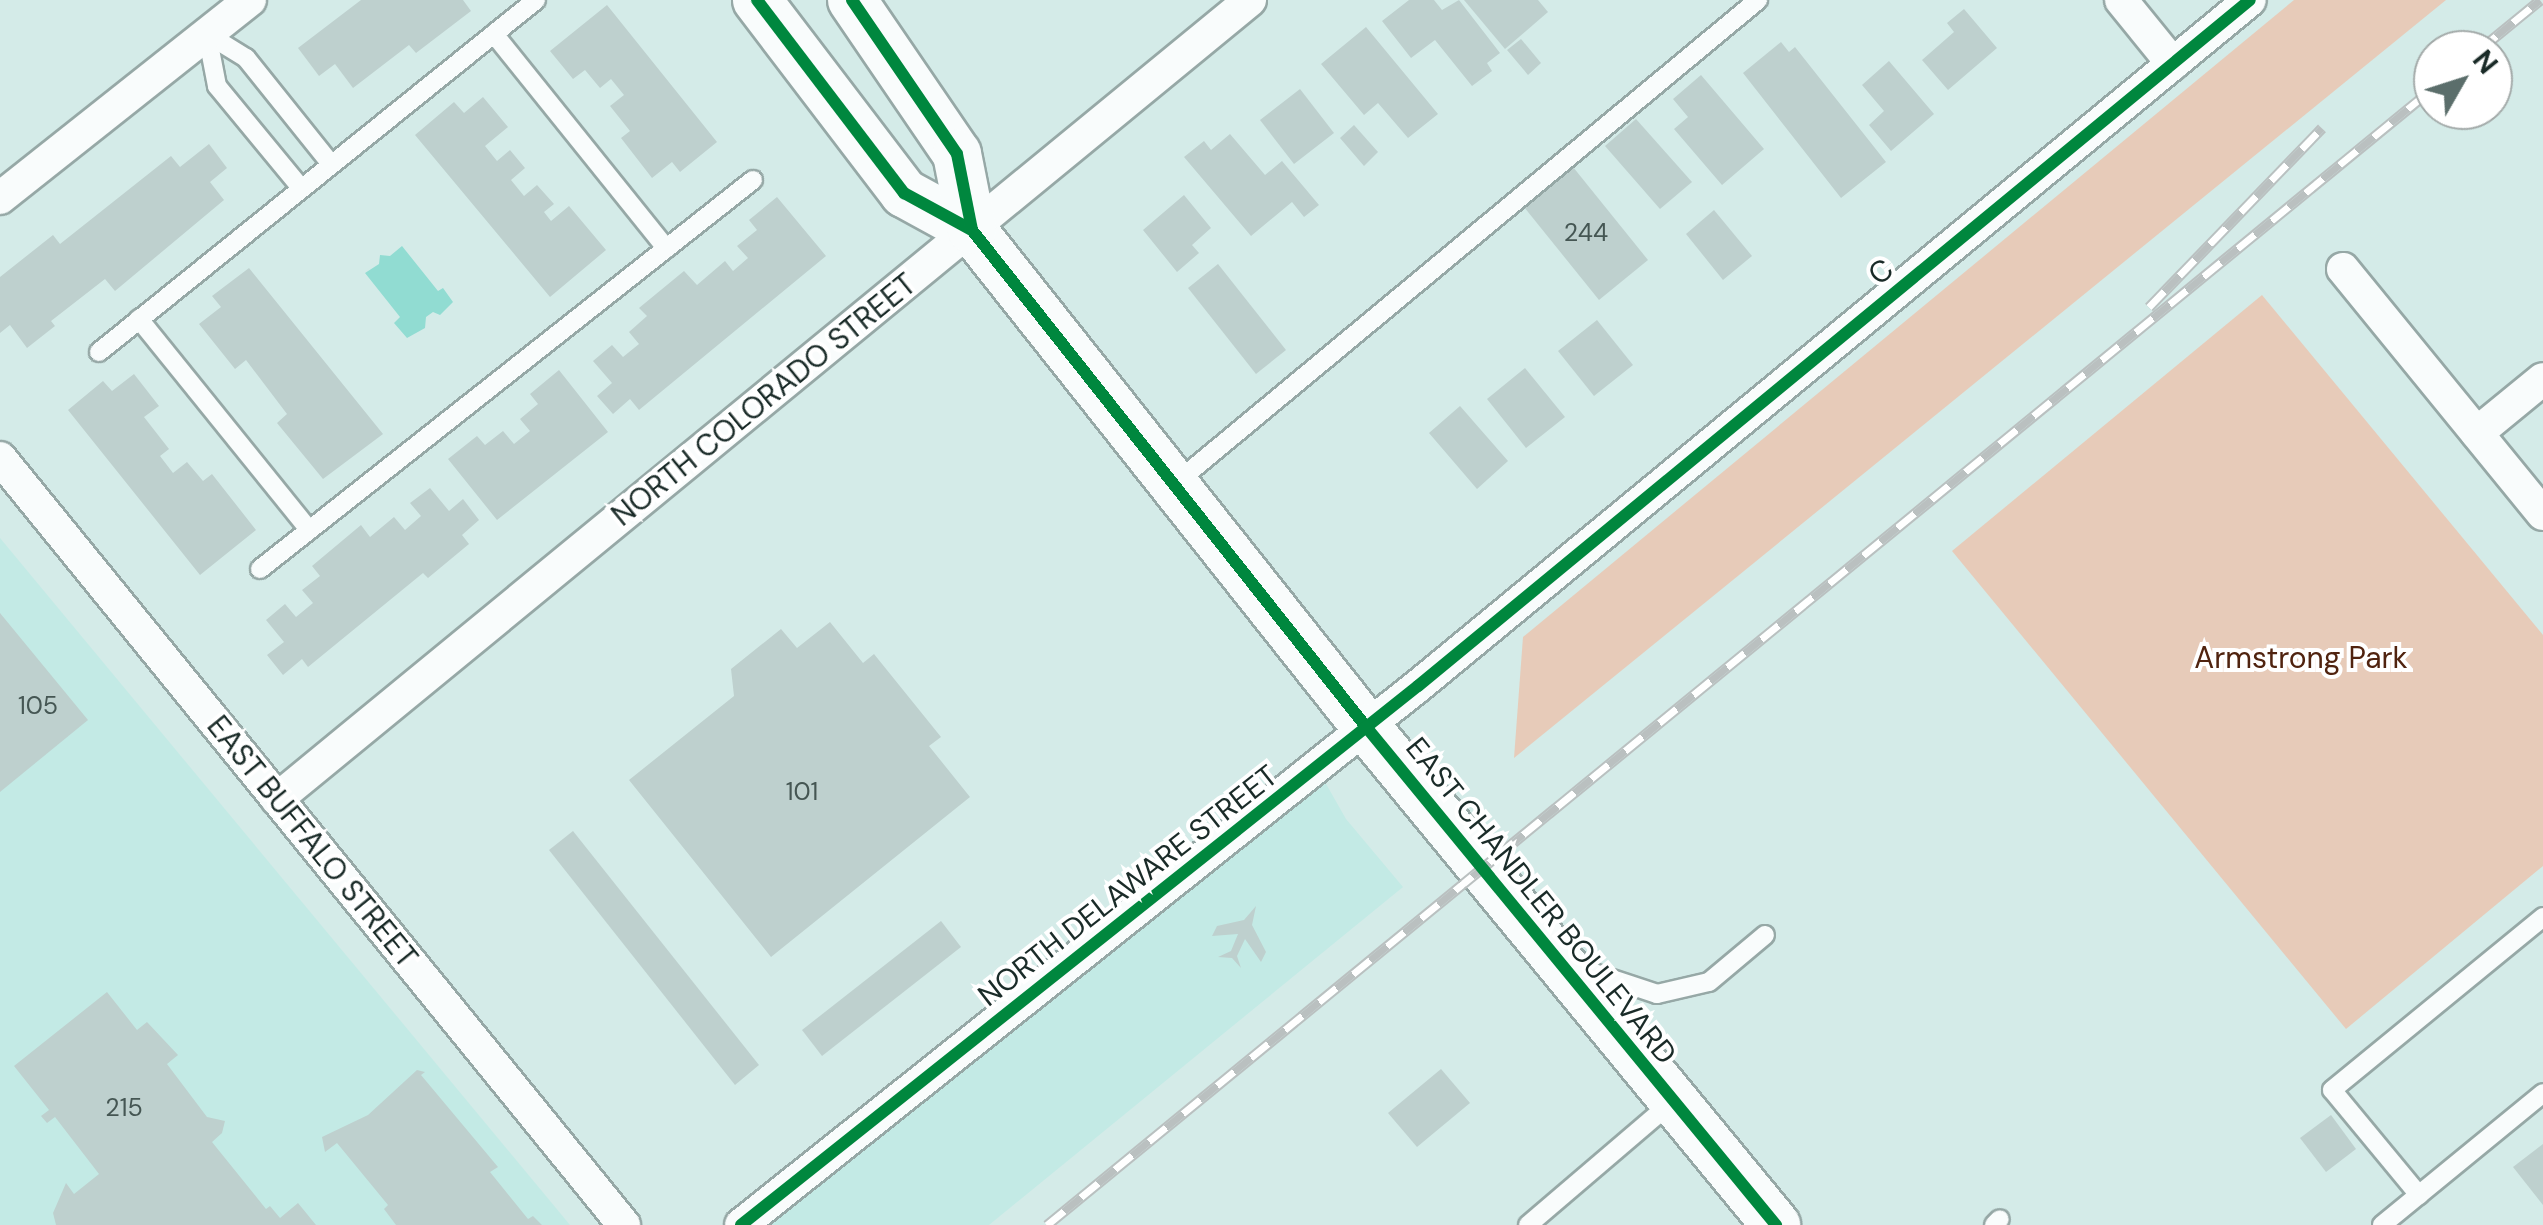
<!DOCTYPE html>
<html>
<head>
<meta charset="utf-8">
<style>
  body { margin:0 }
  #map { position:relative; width:2543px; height:1225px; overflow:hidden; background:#d4ebe8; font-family:"DM Sans",sans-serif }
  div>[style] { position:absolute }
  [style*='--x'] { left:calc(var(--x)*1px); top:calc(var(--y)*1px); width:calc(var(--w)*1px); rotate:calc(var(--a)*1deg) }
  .built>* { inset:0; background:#c3eae5 }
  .green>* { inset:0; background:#e7cbb9 }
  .water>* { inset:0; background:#91dcd2 }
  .building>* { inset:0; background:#bed0ce }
  .roads { filter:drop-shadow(2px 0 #96a8a6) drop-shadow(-2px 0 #96a8a6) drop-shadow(0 2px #96a8a6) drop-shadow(0 -2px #96a8a6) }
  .service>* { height:18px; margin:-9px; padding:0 9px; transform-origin:9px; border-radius:9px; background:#f9fcfc }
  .minor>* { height:32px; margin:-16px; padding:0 16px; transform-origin:16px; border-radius:16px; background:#f9fcfc }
  .secondary>* { height:48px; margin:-24px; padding:0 24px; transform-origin:24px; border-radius:24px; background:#f9fcfc }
  .rail>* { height:11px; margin-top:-5.5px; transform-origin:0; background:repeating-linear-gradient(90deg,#fff 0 22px,#bac0c0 0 44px); box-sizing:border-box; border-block:2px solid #bac0c0 }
  .cycleway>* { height:12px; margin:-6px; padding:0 6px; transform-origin:6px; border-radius:6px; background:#00873e }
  span { translate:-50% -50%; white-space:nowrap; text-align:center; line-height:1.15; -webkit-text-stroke:8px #fff; paint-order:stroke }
  .number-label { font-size:25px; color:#455653 }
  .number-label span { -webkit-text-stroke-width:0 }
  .street-label { font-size:30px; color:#1a2b28 }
  .park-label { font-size:30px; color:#50230f }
  .north { position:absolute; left:2413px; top:30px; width:100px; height:100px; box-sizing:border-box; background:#fff; border:2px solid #a3aaa9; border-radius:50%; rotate:51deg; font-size:28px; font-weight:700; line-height:40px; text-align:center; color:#1a2b28 }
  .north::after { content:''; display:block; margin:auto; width:35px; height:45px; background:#5b6e6b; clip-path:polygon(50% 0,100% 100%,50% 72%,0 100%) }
</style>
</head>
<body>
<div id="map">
  <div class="built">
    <div style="clip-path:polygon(0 538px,570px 1225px,0 1225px)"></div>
    <div style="clip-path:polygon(1317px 768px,1346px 819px,1403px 887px,989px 1225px,742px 1225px)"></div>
  </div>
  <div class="green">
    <div style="clip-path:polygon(2294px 0,2446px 0,1514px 758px,1523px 637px)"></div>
    <div style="clip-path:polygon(2262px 295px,2543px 635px,2543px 866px,2346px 1029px,1952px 551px)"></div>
  </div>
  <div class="water">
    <div style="clip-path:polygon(402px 246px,438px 291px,443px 288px,453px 302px,440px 315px,433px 312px,426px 317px,425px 328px,407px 338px,394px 323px,400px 317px,365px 273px,379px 264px,380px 255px,390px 256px)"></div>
  </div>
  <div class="building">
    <div style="clip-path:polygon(361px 0,463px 0,471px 11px,416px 53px,409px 45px,353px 88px,335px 64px,319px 76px,298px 48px)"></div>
    <div style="clip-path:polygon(1409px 0,1434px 0,1442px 10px,1459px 0,1500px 53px,1487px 63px,1492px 71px,1472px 86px,1435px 40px,1411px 58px,1382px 21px)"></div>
    <div style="clip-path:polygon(1464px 0,1538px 0,1548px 12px,1505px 49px)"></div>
    <div style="clip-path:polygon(607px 5px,717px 142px,680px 172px,672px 162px,652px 178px,621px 138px,630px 131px,610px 106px,624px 95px,611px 79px,600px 88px,585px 70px,573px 79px,550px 51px)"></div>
    <div style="clip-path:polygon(1964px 9px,1997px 48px,1948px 90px,1922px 60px,1954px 32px,1947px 23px)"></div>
    <div style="clip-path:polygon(1366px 27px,1438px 114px,1408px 138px,1378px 103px,1364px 115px,1321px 64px)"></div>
    <div style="clip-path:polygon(1521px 39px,1541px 63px,1528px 75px,1507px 50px)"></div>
    <div style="clip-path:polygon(1781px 42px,1789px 52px,1795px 47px,1886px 162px,1841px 198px,1743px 73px)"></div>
    <div style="clip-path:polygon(1889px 61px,1934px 114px,1891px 151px,1869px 125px,1884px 111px,1862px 85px)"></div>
    <div style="clip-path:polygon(1701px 75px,1764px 149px,1722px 185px,1674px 129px,1688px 117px,1673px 99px)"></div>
    <div style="clip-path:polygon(1300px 89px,1334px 133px,1294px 164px,1260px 120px)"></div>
    <div style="clip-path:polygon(483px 97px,508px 127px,485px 146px,497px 161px,510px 150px,525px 168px,511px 180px,524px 196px,537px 185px,554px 204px,544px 212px,551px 221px,569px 206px,606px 250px,550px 297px,415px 135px,454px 102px,464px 113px)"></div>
    <div style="clip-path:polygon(1636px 119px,1692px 182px,1660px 209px,1605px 146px)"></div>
    <div style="clip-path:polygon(1354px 125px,1378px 152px,1364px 166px,1340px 138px)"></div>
    <div style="clip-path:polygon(1230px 134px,1265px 175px,1282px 161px,1319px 205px,1304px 217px,1292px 202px,1251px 236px,1184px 157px,1204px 141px,1211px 150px)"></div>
    <div style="clip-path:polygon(209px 144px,227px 168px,210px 182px,224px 200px,115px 291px,105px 279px,51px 321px,55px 326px,27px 348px,10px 325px,0 333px,0 277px,53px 235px,60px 244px,171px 156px,180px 167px)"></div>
    <div style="clip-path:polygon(1573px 167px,1648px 260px,1599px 300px,1524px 207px)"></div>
    <div style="clip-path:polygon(1184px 195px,1211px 228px,1192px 245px,1199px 253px,1177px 272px,1143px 230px)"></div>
    <div style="clip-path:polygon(777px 197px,826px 256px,639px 410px,630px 399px,613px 414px,597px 396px,612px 383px,593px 361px,612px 345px,623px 357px,639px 344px,629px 332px,647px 316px,639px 308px,684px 271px,697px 285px,725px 261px,733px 271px,748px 258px,737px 246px,757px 230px,749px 220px)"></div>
    <div style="clip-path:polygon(1714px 210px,1752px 256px,1723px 280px,1686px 234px)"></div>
    <div style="clip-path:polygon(1218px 264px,1286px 350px,1256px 374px,1188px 288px)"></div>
    <div style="clip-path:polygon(249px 268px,383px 434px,323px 479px,277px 423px,287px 414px,246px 360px,235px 369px,199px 324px,221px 307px,212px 296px)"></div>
    <div style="clip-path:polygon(1597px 320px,1633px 365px,1594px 396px,1558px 351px)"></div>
    <div style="clip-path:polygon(1525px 368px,1565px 417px,1526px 448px,1487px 399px)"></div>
    <div style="clip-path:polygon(559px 370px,608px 432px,497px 520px,448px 459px,477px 436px,485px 445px,503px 431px,514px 444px,530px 431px,520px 419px,538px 404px,530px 394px)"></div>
    <div style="clip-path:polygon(134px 374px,159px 406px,144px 417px,169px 449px,160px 456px,173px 473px,187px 462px,203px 481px,212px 474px,256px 530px,200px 575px,68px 410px,103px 381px,112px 391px)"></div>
    <div style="clip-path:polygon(1460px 406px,1508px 461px,1477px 489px,1429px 433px)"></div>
    <div style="clip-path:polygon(430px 488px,449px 511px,463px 499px,479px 520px,462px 535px,469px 544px,428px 578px,423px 573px,308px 667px,302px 659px,283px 675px,267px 655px,284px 642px,266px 620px,285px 604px,296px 617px,313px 603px,302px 590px,320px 576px,312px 566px,361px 525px,370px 537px,394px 517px,405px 530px,421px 516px,410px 503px)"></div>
    <div style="clip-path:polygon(0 613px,88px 720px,0 792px)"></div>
    <div style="clip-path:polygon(830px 622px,863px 663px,874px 654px,941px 737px,929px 746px,970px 797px,771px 957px,629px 780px,734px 696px,731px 669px,781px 629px,797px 648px)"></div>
    <div style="clip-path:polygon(573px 831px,759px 1065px,735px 1085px,549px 850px)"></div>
    <div style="clip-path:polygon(1256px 906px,1252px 925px,1266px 952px,1261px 962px,1245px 939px,1237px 956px,1241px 968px,1232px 958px,1218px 957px,1231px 951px,1238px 934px,1212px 936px,1217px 926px,1244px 920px)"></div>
    <div style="clip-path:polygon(941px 921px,961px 947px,822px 1056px,802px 1030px)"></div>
    <div style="clip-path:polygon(107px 992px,137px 1030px,147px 1022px,178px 1055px,167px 1064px,207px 1117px,225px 1121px,222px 1133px,212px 1142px,266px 1209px,270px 1206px,280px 1218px,298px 1203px,316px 1225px,56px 1225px,53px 1213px,66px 1183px,74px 1194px,99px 1174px,55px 1117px,47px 1123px,41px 1116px,49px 1110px,14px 1066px)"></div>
    <div style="clip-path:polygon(1441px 1069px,1470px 1103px,1417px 1147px,1388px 1113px)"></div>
    <div style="clip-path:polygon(417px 1070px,425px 1072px,421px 1075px,498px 1167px,490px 1172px,528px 1219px,533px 1216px,542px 1225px,396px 1225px,384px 1209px,388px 1205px,337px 1143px,325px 1152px,322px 1137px,368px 1115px)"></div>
    <div style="clip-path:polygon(2331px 1115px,2356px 1149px,2326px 1172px,2300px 1138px)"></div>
    <div style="clip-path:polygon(2543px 1144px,2543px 1205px,2513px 1167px)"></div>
  </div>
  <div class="roads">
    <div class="service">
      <div style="--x:207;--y:34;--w:53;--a:79.1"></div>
      <div style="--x:217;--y:86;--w:132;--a:50.5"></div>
      <div style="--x:207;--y:34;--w:46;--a:31.6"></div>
      <div style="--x:246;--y:58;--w:136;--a:51.3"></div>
      <div style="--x:494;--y:34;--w:275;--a:51.2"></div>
      <div style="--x:139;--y:319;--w:271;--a:51.1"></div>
      <div style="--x:99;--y:352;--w:561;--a:-38.85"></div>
      <div style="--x:1177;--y:482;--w:755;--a:-39.68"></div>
      <div style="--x:260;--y:569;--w:628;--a:-38.28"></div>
      <div style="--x:1579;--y:968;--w:82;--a:18.4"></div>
      <div style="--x:1657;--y:994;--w:53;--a:-13"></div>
      <div style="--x:1709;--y:982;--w:73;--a:-40"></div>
      <div style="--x:2419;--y:1195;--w:136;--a:-129.6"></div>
      <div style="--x:2332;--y:1090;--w:273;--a:-39.3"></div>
      <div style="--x:1528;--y:1225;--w:191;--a:-40.5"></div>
      <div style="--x:1994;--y:1225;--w:8;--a:-45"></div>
      <div style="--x:2382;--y:1225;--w:208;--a:-39.3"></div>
    </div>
    <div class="minor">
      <div style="--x:2121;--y:0;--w:82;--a:50.9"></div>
      <div style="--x:0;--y:198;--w:319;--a:-38.4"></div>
      <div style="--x:2343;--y:269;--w:316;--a:50.8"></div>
      <div style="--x:2477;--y:433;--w:85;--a:-39.3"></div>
      <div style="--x:0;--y:458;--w:989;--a:50.87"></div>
      <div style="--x:277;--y:799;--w:1259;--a:-39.39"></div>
      <div style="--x:741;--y:1225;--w:865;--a:-38.53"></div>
      <div style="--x:1418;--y:686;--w:1078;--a:-39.51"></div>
    </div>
    <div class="secondary">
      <div style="--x:757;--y:0;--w:243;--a:52.7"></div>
      <div style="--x:904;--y:193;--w:77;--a:28.6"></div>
      <div style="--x:972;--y:230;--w:636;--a:51.58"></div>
      <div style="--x:1367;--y:728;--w:644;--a:50.55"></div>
      <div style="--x:852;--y:0;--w:186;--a:55.7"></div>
      <div style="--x:957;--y:154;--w:77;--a:78.8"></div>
    </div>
  </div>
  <div class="rail">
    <div style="--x:2479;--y:50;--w:79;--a:-39.3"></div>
    <div style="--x:2149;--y:307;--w:249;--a:-46"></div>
    <div style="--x:1047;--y:1225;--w:1793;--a:-39.36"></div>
  </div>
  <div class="cycleway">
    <div style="--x:757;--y:0;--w:243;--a:52.7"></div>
    <div style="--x:904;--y:193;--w:77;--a:28.6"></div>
    <div style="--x:972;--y:230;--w:636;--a:51.58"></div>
    <div style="--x:1367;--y:728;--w:644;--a:50.55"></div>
    <div style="--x:852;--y:0;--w:186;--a:55.7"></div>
    <div style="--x:957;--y:154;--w:77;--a:78.8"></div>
    <div style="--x:741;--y:1225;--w:865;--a:-38.53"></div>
    <div style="--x:1418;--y:686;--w:1078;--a:-39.51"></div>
  </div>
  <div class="number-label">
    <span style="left:1586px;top:233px">244</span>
    <span style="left:38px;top:706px">105</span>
    <span style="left:802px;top:792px">101</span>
    <span style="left:124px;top:1108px">215</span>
  </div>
  <div class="street-label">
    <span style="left:1881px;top:272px;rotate:-39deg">C</span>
    <span style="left:764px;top:400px;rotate:-39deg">NORTH COLORADO STREET</span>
    <span style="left:312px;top:842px;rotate:51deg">EAST BUFFALO STREET</span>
    <span style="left:1128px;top:886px;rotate:-38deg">NORTH DELAWARE STREET</span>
    <span style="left:1541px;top:901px;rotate:51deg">EAST CHANDLER BOULEVARD</span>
  </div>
  <div class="park-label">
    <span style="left:2301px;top:658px">Armstrong Park</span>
  </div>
  <div class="north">N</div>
</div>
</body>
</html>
